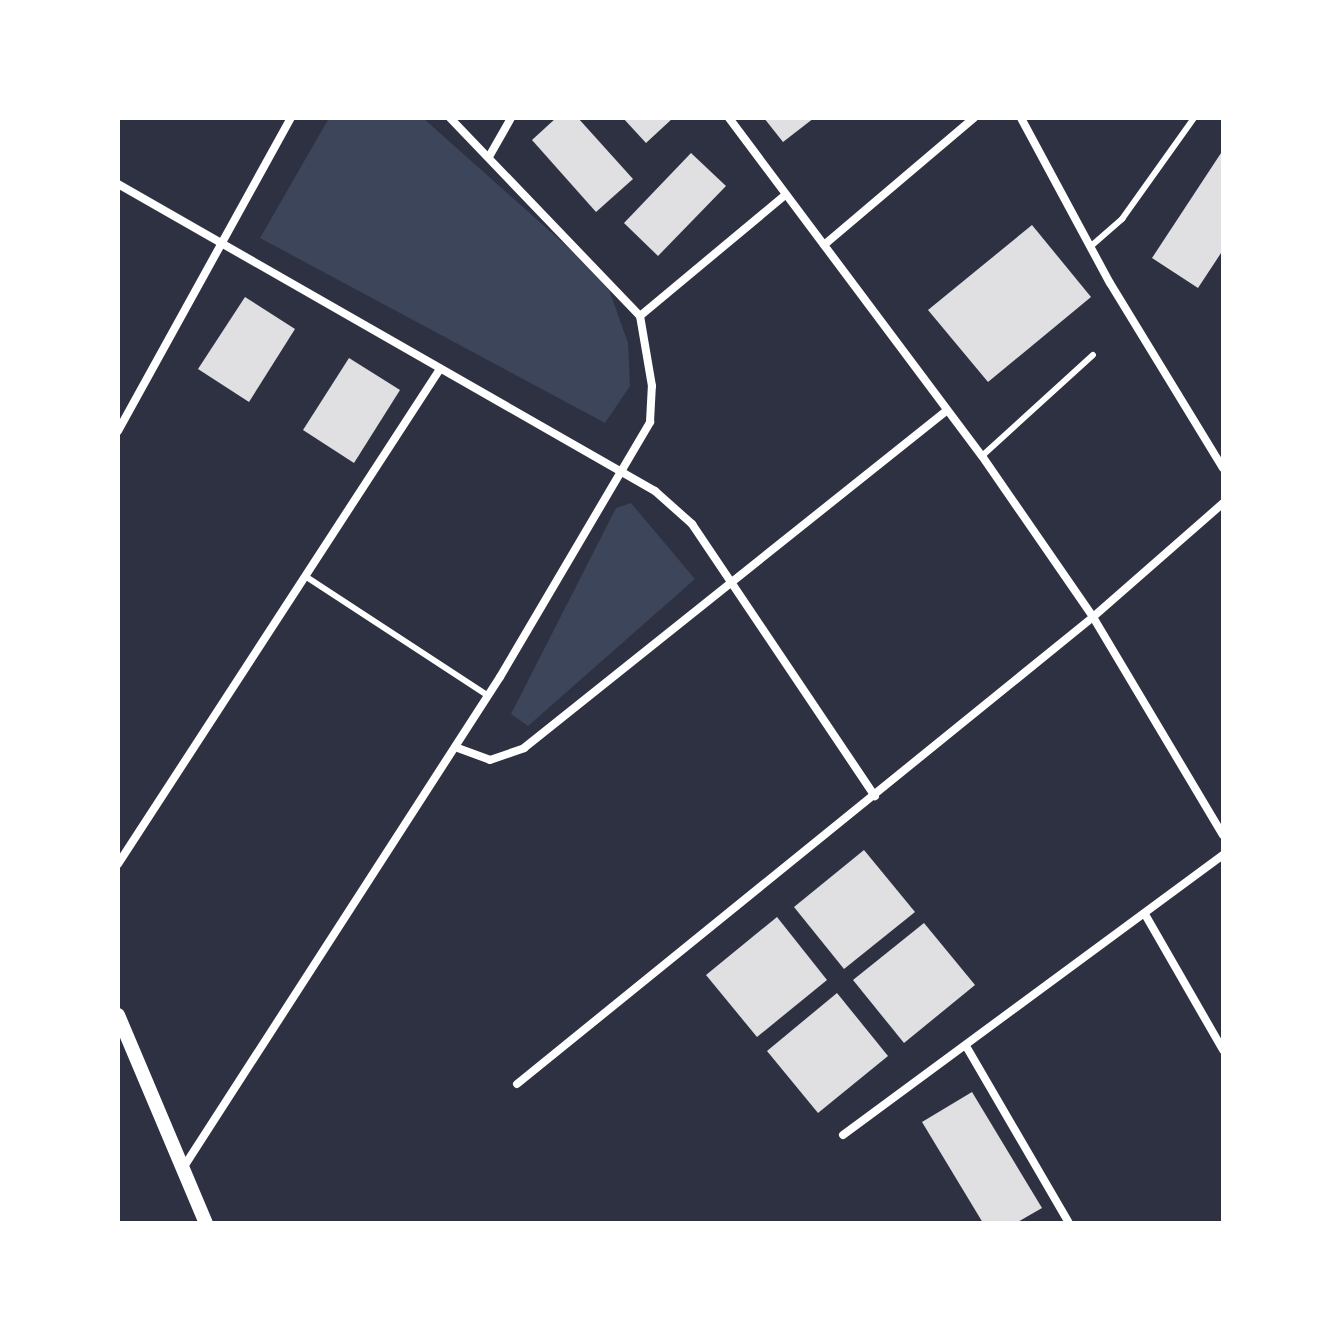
<!DOCTYPE html>
<html>
<head>
<meta charset="utf-8">
<style>
  body { margin:0 }
  #map { position:relative; width:1341px; height:1341px; overflow:hidden; background:#2d3142; font-family:"DejaVu Sans",sans-serif }
  div>[style] { position:absolute }
  [style*='--x'] { left:calc(var(--x)*1px); top:calc(var(--y)*1px); width:calc(var(--w)*1px); rotate:calc(var(--a)*1deg) }
  .green>* { inset:0; background:#3c4559 }
  .building>* { inset:0; background:#e0e0e3 }
  .service>* { height:6px; margin:-3px; padding:0 3px; transform-origin:3px; border-radius:3px; background:#fff }
  .minor>* { height:8px; margin:-4px; padding:0 4px; transform-origin:4px; border-radius:4px; background:#fff }
  .tertiary>* { height:14px; margin:-7px; padding:0 7px; transform-origin:7px; border-radius:7px; background:#fff }
  span { translate:-50% -50%; white-space:nowrap; text-align:center; line-height:1.15; -webkit-text-stroke:6px #fff; paint-order:stroke }
  .frame { position:absolute; inset:0; border:120px solid #fff; pointer-events:none }
</style>
</head>
<body>
<div id="map">
  <div class="green">
    <div style="clip-path:polygon(329px 118px,423px 118px,606px 281px,628px 343px,630px 386px,605px 423px,260px 238px)"></div>
    <div style="clip-path:polygon(631px 503px,695px 579px,528px 726px,511px 714px,616px 508px)"></div>
  </div>
  <div class="building">
    <div style="clip-path:polygon(556px 118px,578px 118px,633px 179px,596px 212px,532px 140px)"></div>
    <div style="clip-path:polygon(623px 118px,673px 118px,646px 143px)"></div>
    <div style="clip-path:polygon(764px 118px,814px 118px,783px 142px)"></div>
    <div style="clip-path:polygon(1223px 150px,1223px 250px,1198px 288px,1152px 258px)"></div>
    <div style="clip-path:polygon(691px 153px,726px 186px,658px 256px,624px 223px)"></div>
    <div style="clip-path:polygon(1032px 225px,1091px 297px,988px 382px,928px 310px)"></div>
    <div style="clip-path:polygon(245px 297px,295px 329px,249px 402px,198px 369px)"></div>
    <div style="clip-path:polygon(349px 358px,400px 390px,354px 463px,303px 430px)"></div>
    <div style="clip-path:polygon(864px 850px,915px 912px,844px 969px,794px 907px)"></div>
    <div style="clip-path:polygon(777px 917px,827px 980px,757px 1037px,706px 975px)"></div>
    <div style="clip-path:polygon(924px 923px,975px 985px,904px 1043px,853px 980px)"></div>
    <div style="clip-path:polygon(837px 993px,888px 1056px,818px 1113px,767px 1051px)"></div>
    <div style="clip-path:polygon(972px 1092px,1042px 1208px,1016px 1223px,983px 1223px,922px 1122px)"></div>
  </div>
  <div class="service">
    <div style="--x:1090;--y:247;--w:43;--a:-41.2"></div>
    <div style="--x:1122;--y:219;--w:124;--a:-54.5"></div>
    <div style="--x:982;--y:456;--w:150;--a:-42.3"></div>
    <div style="--x:305;--y:576;--w:217;--a:33.2"></div>
  </div>
  <div class="minor">
    <div style="--x:729;--y:118;--w:422;--a:53.2"></div>
    <div style="--x:982;--y:456;--w:196;--a:55.4"></div>
    <div style="--x:1093;--y:617;--w:254;--a:59.2"></div>
    <div style="--x:1021;--y:118;--w:187;--a:61.7"></div>
    <div style="--x:1110;--y:283;--w:217;--a:58.6"></div>
    <div style="--x:490;--y:155;--w:43;--a:-60.4"></div>
    <div style="--x:118;--y:184;--w:619;--a:29.76"></div>
    <div style="--x:655;--y:491;--w:50;--a:41.7"></div>
    <div style="--x:692;--y:524;--w:328;--a:56.1"></div>
    <div style="--x:824;--y:245;--w:197;--a:-40.3"></div>
    <div style="--x:640;--y:316;--w:189;--a:-39.8"></div>
    <div style="--x:118;--y:431;--w:358;--a:-61.1"></div>
    <div style="--x:455;--y:747;--w:37;--a:20"></div>
    <div style="--x:490;--y:760;--w:36;--a:-19"></div>
    <div style="--x:524;--y:748;--w:540;--a:-38.61"></div>
    <div style="--x:118;--y:864;--w:591;--a:-56.96"></div>
    <div style="--x:1146;--y:916;--w:155;--a:60.1"></div>
    <div style="--x:966;--y:1046;--w:205;--a:59.8"></div>
    <div style="--x:517;--y:1084;--w:742;--a:-39.03"></div>
    <div style="--x:1093;--y:617;--w:173;--a:-41.2"></div>
    <div style="--x:843;--y:1135;--w:472;--a:-36.4"></div>
    <div style="--x:185;--y:1165;--w:581;--a:-57.16"></div>
    <div style="--x:500;--y:677;--w:296;--a:-59.5"></div>
    <div style="--x:650;--y:422;--w:36;--a:-87"></div>
    <div style="--x:652;--y:386;--w:71;--a:-99.7"></div>
    <div style="--x:640;--y:316;--w:274;--a:-133.8"></div>
  </div>
  <div class="tertiary">
    <div style="--x:118;--y:1015;--w:226;--a:67.1"></div>
  </div>
  <div class="frame"></div>
</div>
</body>
</html>
